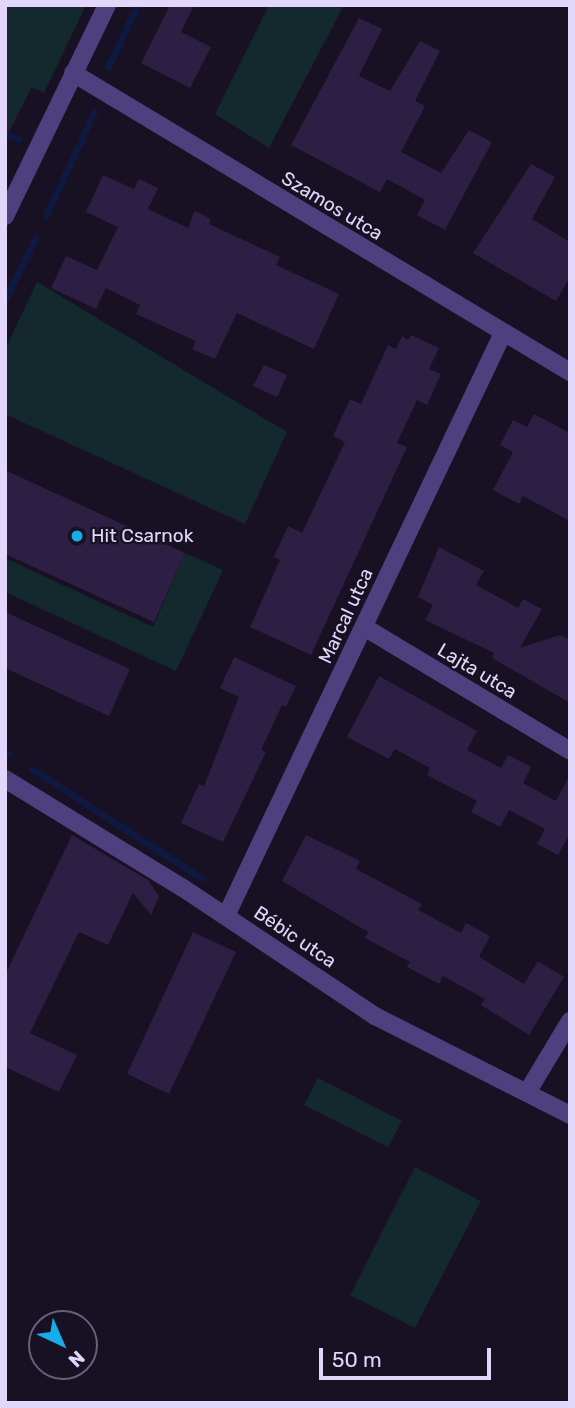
<!DOCTYPE html>
<html>
<head>
<meta charset="utf-8">
<style>
  body { margin:0 }
  #map { position:relative; width:575px; height:1408px; overflow:hidden; background:#171123; font-family:Rubik,sans-serif }
  div>[style] { position:absolute }
  [style*='--x'] { left:calc(var(--x)*1px); top:calc(var(--y)*1px); width:calc(var(--w)*1px); rotate:calc(var(--a)*1deg) }
  .green>* { inset:0; background:#14292d }
  .stream>* { height:7px; margin:-3.5px; padding:0 3.5px; transform-origin:3.5px; border-radius:3.5px; background:#0f183e }
  .building>* { inset:0; background:#2c1f43 }
  .minor>* { height:18px; margin:-9px; padding:0 9px; transform-origin:9px; border-radius:9px; background:#4e407e }
  .tertiary>* { height:18px; margin:-9px; padding:0 9px; transform-origin:9px; border-radius:9px; background:#4e407e }
  .dots>* { width:19px; height:19px; translate:-50% -50%; box-sizing:border-box; border:4px solid #171123; border-radius:50% }
  span { translate:-50% -50%; white-space:nowrap; text-align:center; line-height:1.15; -webkit-text-stroke:5px #171123; paint-order:stroke }
  .street-label { font-size:19px; color:#e2d7fb }
  .poi-label { font-size:19px; color:#e2d7fb }
  .left { translate:0 -50%; text-align:left }
  .frame { position:absolute; inset:0; border:7px solid #e2d7fb; pointer-events:none }
  .north { position:absolute; left:28px; top:1310px; width:70px; height:70px; box-sizing:border-box; background:#171123; border:2px solid #686079; border-radius:50%; rotate:136deg; font-size:19px; font-weight:700; line-height:28px; text-align:center; color:#e2d7fb }
  .north::after { content:''; display:block; margin:auto; width:24px; height:32px; background:#16ade8; clip-path:polygon(50% 0,100% 100%,50% 72%,0 100%) }
  .scale { position:absolute; left:319px; top:1348px; width:172px; height:32px; box-sizing:border-box; border:4px solid #e2d7fb; border-top:0; padding-left:9px; font-size:21px; line-height:24px; white-space:nowrap; color:#e2d7fb; -webkit-text-stroke:5px #171123; paint-order:stroke }
</style>
</head>
<body>
<div id="map">
  <div class="green">
    <div style="clip-path:polygon(5px 5px,86px 5px,44px 93px,32px 87px,5px 139px)"></div>
    <div style="clip-path:polygon(269px 5px,344px 5px,269px 148px,215px 114px)"></div>
    <div style="clip-path:polygon(37px 282px,287px 432px,245px 524px,5px 414px,5px 350px)"></div>
    <div style="clip-path:polygon(185px 553px,223px 570px,176px 671px,5px 592px,5px 558px,153px 627px)"></div>
    <div style="clip-path:polygon(318px 1078px,402px 1121px,388px 1147px,304px 1105px)"></div>
    <div style="clip-path:polygon(415px 1167px,481px 1201px,415px 1328px,350px 1295px)"></div>
  </div>
  <div class="stream">
    <div style="--x:108;--y:67;--w:68;--a:-64.9"></div>
    <div style="--x:5;--y:134;--w:14;--a:21"></div>
    <div style="--x:46;--y:215;--w:114;--a:-65"></div>
    <div style="--x:5;--y:300;--w:68;--a:-63.8"></div>
    <div style="--x:5;--y:752;--w:4;--a:34"></div>
    <div style="--x:32;--y:769;--w:203;--a:32.8"></div>
  </div>
  <div class="building">
    <div style="clip-path:polygon(170px 5px,194px 5px,181px 32px,211px 47px,190px 88px,141px 63px)"></div>
    <div style="clip-path:polygon(359px 18px,382px 29px,359px 76px,390px 91px,420px 41px,440px 51px,415px 101px,425px 106px,401px 152px,441px 173px,469px 130px,492px 142px,445px 230px,417px 215px,425px 200px,387px 179px,380px 192px,291px 145px)"></div>
    <div style="clip-path:polygon(531px 164px,555px 177px,532px 219px,570px 242px,570px 277px,556px 301px,473px 253px)"></div>
    <div style="clip-path:polygon(103px 175px,134px 189px,139px 179px,158px 188px,148px 209px,188px 228px,195px 211px,211px 219px,209px 224px,280px 257px,276px 265px,339px 294px,314px 349px,237px 313px,215px 359px,192px 349px,196px 341px,136px 314px,140px 305px,106px 288px,96px 309px,51px 288px,66px 256px,97px 270px,118px 227px,86px 212px)"></div>
    <div style="clip-path:polygon(411px 335px,439px 348px,429px 369px,441px 374px,427px 405px,417px 400px,397px 443px,407px 447px,311px 655px,250px 627px,280px 560px,274px 557px,288px 526px,302px 533px,345px 442px,333px 436px,350px 399px,361px 404px,388px 345px,396px 349px,402px 336px,408px 340px)"></div>
    <div style="clip-path:polygon(264px 365px,287px 375px,277px 397px,253px 386px)"></div>
    <div style="clip-path:polygon(534px 414px,570px 433px,570px 521px,523px 496px,519px 504px,493px 490px,513px 452px,500px 445px,513px 420px,527px 427px)"></div>
    <div style="clip-path:polygon(5px 470px,185px 553px,154px 622px,5px 554px)"></div>
    <div style="clip-path:polygon(439px 547px,484px 571px,476px 585px,518px 608px,523px 599px,542px 609px,520px 648px,560px 635px,570px 640px,570px 703px,492px 658px,494px 653px,425px 620px,433px 605px,418px 597px)"></div>
    <div style="clip-path:polygon(5px 612px,130px 669px,109px 716px,5px 668px)"></div>
    <div style="clip-path:polygon(234px 657px,296px 686px,286px 707px,282px 705px,261px 750px,266px 752px,223px 842px,181px 823px,199px 784px,204px 786px,239px 697px,220px 688px)"></div>
    <div style="clip-path:polygon(379px 676px,477px 731px,467px 750px,501px 768px,508px 755px,531px 767px,523px 783px,556px 801px,570px 775px,570px 833px,558px 855px,537px 844px,545px 829px,509px 810px,500px 827px,471px 812px,477px 801px,427px 775px,430px 768px,395px 749px,389px 759px,347px 737px)"></div>
    <div style="clip-path:polygon(72px 835px,148px 880px,159px 896px,151px 915px,133px 893px,108px 945px,79px 932px,30px 1033px,77px 1055px,59px 1092px,5px 1067px,5px 975px)"></div>
    <div style="clip-path:polygon(306px 835px,360px 861px,356px 869px,422px 904px,418px 910px,461px 933px,466px 923px,490px 936px,479px 957px,524px 984px,538px 961px,564px 977px,529px 1035px,481px 1005px,485px 999px,443px 976px,439px 984px,407px 967px,410px 962px,365px 938px,368px 932px,282px 881px)"></div>
    <div style="clip-path:polygon(193px 932px,236px 952px,169px 1094px,127px 1074px)"></div>
  </div>
  <div class="minor">
    <div style="--x:73;--y:73;--w:580;--a:31.03"></div>
    <div style="--x:364;--y:627;--w:240;--a:31"></div>
    <div style="--x:5;--y:779;--w:209;--a:31.5"></div>
    <div style="--x:183;--y:888;--w:231;--a:33.7"></div>
    <div style="--x:375;--y:1016;--w:219;--a:26.9"></div>
    <div style="--x:226;--y:916;--w:645;--a:-64.59"></div>
    <div style="--x:528;--y:1091;--w:82;--a:-59"></div>
  </div>
  <div class="tertiary">
    <div style="--x:5;--y:216;--w:234;--a:-64.2"></div>
  </div>
  <div class="dots">
    <div style="left:77px;top:536px;background:#16ade8"></div>
  </div>
  <div class="street-label">
    <span style="left:332px;top:206px;rotate:31deg">Szamos utca</span>
    <span style="left:346px;top:616px;rotate:-65deg">Marcal utca</span>
    <span style="left:477px;top:671px;rotate:31deg">Lajta utca</span>
    <span style="left:295px;top:937px;rotate:34deg">Bébic utca</span>
  </div>
  <div class="poi-label">
    <span class="left" style="left:91px;top:536px">Hit Csarnok</span>
  </div>
  <div class="frame"></div>
  <div class="north">N</div>
  <div class="scale">50 m</div>
</div>
</body>
</html>
